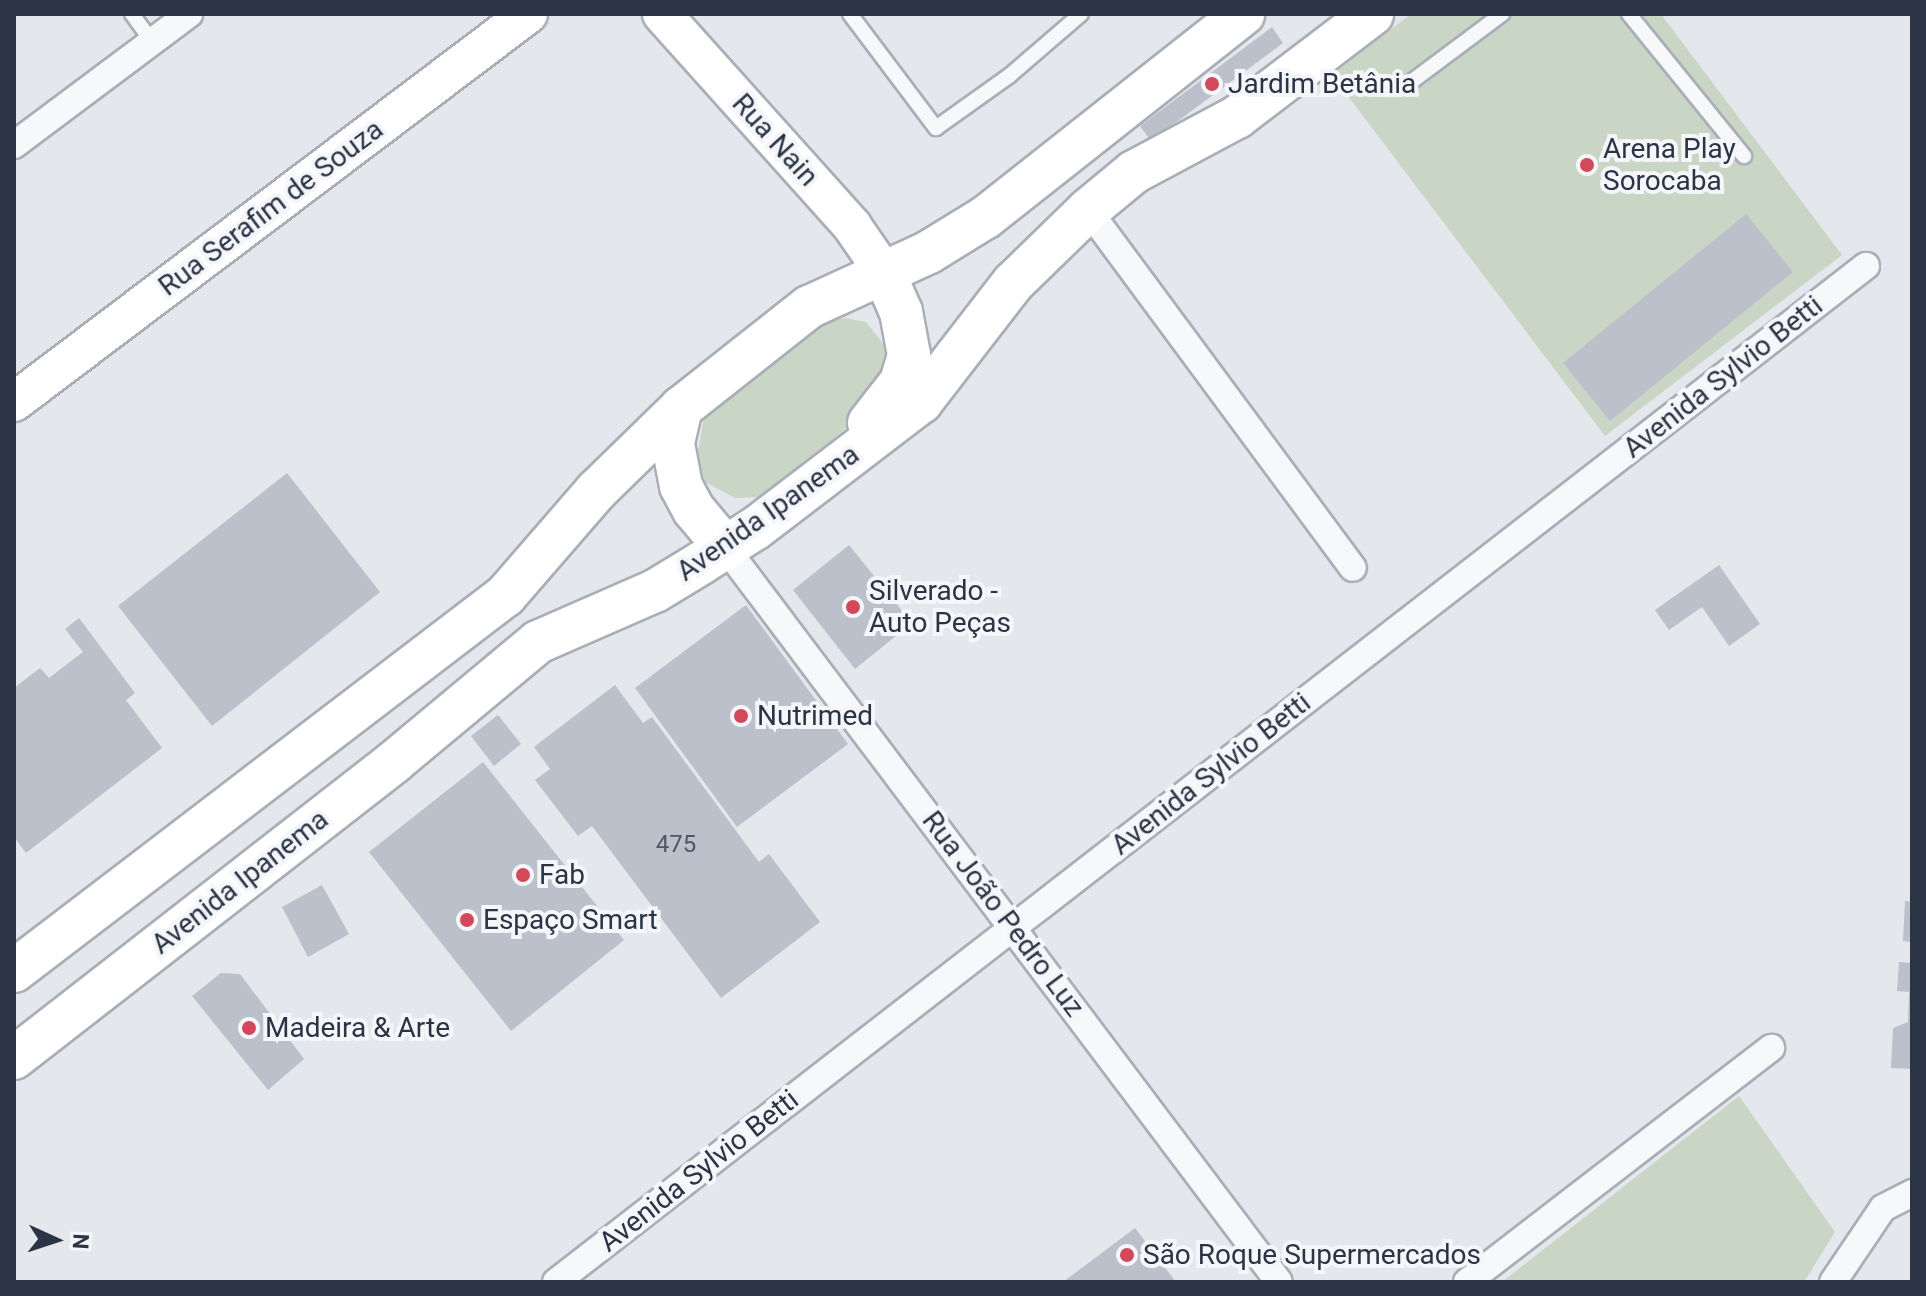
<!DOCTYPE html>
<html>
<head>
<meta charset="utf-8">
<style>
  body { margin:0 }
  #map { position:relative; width:1926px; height:1296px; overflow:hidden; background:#e4e7ec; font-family:Roboto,sans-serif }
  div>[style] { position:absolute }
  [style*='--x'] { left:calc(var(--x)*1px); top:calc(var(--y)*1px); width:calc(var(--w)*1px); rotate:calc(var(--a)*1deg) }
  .green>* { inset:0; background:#c9d6c5 }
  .building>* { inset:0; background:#bbc0ca }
  .roads { filter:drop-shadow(2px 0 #a9aeb7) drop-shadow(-2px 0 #a9aeb7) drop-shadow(0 2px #a9aeb7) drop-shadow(0 -2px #a9aeb7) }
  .lane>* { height:14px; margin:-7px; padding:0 7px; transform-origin:7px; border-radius:7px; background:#f7f8fa }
  .street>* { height:26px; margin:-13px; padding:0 13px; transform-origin:13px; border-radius:13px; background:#f7f8fa }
  .secondary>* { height:38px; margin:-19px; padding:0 19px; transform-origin:19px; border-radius:19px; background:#fff }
  .primary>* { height:42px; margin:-21px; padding:0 21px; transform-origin:21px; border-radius:21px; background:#fff }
  .dots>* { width:22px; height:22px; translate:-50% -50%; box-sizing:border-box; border:4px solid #f4f6f9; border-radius:50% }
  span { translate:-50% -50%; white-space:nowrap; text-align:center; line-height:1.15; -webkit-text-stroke:8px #f4f6f9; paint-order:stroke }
  .number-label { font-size:24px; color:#4f5766 }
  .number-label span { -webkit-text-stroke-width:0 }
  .poi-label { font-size:28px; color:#2b3445 }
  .left { translate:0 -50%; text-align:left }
  .street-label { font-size:28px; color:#2b3445 }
  .frame { position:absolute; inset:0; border:16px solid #2b3445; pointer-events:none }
  .north { position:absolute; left:16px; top:1200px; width:80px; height:80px; -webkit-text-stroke:6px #f4f6f9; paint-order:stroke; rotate:93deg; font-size:22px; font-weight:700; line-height:32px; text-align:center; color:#2b3445 }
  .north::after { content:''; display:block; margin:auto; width:28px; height:36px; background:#2b3445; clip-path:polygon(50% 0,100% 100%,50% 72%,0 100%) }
</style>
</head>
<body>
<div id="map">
  <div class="green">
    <div style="clip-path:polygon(1411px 14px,1661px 14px,1842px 255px,1605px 436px,1332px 75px)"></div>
    <div style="clip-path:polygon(845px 318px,866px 322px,885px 346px,886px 374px,871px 406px,767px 497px,735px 498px,705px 482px,697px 457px,705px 412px,818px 323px)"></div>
    <div style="clip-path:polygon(1739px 1096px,1835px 1232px,1804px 1282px,1502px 1282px)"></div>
  </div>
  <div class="building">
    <div style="clip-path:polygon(1272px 27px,1283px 43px,1151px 141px,1140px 126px)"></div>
    <div style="clip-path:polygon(1746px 214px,1793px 272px,1610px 421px,1563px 363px)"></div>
    <div style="clip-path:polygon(287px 473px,380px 592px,212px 726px,118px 606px)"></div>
    <div style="clip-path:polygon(849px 545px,912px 623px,855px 669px,793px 590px)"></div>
    <div style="clip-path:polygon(1719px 565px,1760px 624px,1729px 646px,1702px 607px,1669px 630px,1655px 610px)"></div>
    <div style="clip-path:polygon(746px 605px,848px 744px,737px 827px,635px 688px)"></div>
    <div style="clip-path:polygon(79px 618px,135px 693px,126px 700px,162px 748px,26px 853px,14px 837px,14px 688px,40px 668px,49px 678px,83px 652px,65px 629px)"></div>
    <div style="clip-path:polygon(615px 685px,643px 723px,652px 717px,759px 862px,769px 854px,820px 922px,721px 998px,592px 826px,578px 836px,535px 780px,550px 769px,534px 747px)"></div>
    <div style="clip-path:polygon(498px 715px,521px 744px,494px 766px,471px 736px)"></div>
    <div style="clip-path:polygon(483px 762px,624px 940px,511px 1031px,369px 852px)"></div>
    <div style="clip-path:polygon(322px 885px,349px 934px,308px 957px,282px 907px)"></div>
    <div style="clip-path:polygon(1905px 901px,1912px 902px,1912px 942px,1903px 941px)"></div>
    <div style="clip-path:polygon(1899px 962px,1912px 963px,1912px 1069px,1891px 1068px,1893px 1028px,1908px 1022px,1909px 992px,1897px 991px)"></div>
    <div style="clip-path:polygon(221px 973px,240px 974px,304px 1059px,268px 1090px,192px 996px)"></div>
    <div style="clip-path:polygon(1135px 1228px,1176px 1282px,1063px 1282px)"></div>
  </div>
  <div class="roads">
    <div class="lane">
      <div style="--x:132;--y:14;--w:34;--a:54"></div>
      <div style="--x:850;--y:14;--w:143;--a:53"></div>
      <div style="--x:936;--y:128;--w:90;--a:-35.5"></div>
      <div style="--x:1009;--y:76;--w:95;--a:-40.7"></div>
      <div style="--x:1629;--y:14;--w:183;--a:51"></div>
      <div style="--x:1407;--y:85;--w:119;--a:-36.8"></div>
    </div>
    <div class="street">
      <div style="--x:14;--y:145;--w:219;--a:-36.8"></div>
      <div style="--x:1088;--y:210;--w:445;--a:53.5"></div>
      <div style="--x:725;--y:547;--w:920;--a:52.99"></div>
      <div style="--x:556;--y:1282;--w:1658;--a:-37.8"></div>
      <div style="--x:1467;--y:1282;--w:384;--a:-37.6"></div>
      <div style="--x:1833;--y:1282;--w:89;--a:-56"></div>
      <div style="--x:1883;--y:1208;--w:33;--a:-27"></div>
    </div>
    <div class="secondary">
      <div style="--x:662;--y:14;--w:285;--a:48.1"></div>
      <div style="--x:852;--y:226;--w:55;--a:55.4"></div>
      <div style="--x:14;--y:402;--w:644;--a:-37.05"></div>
    </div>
    <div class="primary">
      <div style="--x:681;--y:408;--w:37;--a:103"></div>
      <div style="--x:673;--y:444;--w:43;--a:79.2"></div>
      <div style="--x:681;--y:486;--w:27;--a:62"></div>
      <div style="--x:694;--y:510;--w:48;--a:50"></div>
      <div style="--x:869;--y:423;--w:52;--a:-52"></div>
      <div style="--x:901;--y:382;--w:28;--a:-73"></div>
      <div style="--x:909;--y:355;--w:44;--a:-100.5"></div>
      <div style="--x:901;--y:312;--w:45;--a:-113.7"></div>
      <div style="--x:14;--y:971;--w:619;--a:-37.39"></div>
      <div style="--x:506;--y:595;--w:138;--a:-49.1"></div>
      <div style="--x:596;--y:491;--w:119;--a:-44.3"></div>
      <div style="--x:681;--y:408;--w:163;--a:-38.3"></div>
      <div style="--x:809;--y:307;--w:132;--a:-24.6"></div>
      <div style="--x:929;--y:252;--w:67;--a:-31.6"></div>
      <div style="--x:986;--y:217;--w:328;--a:-38.3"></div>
      <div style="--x:14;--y:1058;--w:482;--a:-37.9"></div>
      <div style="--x:394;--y:762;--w:187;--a:-39.8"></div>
      <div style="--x:538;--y:642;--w:128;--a:-23.6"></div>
      <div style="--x:655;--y:591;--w:54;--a:-31.3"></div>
      <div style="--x:701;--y:563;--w:65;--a:-32.5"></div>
      <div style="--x:756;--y:528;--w:208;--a:-37.4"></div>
      <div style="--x:921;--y:402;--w:150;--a:-52.3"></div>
      <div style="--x:1013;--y:283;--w:105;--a:-44.2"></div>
      <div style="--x:1088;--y:210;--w:60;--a:-39.6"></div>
      <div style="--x:1134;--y:172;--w:117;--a:-28.1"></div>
      <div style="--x:1237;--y:117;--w:170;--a:-37.3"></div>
    </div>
  </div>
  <div class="dots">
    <div style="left:1212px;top:84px;background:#d1495b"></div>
    <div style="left:1587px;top:165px;background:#d1495b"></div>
    <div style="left:853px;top:607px;background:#d1495b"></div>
    <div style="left:741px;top:716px;background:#d1495b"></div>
    <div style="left:523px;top:875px;background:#d1495b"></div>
    <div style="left:467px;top:920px;background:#d1495b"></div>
    <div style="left:249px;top:1028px;background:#d1495b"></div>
    <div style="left:1127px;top:1255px;background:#d1495b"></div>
  </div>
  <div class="number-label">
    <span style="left:676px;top:845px">475</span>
  </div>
  <div class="poi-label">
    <span class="left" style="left:1228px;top:84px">Jardim Betânia</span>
    <span class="left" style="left:1603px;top:165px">Arena Play<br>Sorocaba</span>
    <span class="left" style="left:869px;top:607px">Silverado -<br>Auto Peças</span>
    <span class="left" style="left:757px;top:716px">Nutrimed</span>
    <span class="left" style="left:539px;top:875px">Fab</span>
    <span class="left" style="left:483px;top:920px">Espaço Smart</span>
    <span class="left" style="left:265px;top:1028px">Madeira &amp; Arte</span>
    <span class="left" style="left:1143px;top:1255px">São Roque Supermercados</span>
  </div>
  <div class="street-label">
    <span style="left:775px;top:140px;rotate:48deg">Rua Nain</span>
    <span style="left:271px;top:208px;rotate:-37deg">Rua Serafim de Souza</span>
    <span style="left:1723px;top:377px;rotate:-38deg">Avenida Sylvio Betti</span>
    <span style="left:768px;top:513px;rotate:-35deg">Avenida Ipanema</span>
    <span style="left:1211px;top:774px;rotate:-38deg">Avenida Sylvio Betti</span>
    <span style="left:240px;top:882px;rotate:-38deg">Avenida Ipanema</span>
    <span style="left:1003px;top:914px;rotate:53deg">Rua João Pedro Luz</span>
    <span style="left:699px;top:1171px;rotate:-38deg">Avenida Sylvio Betti</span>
  </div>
  <div class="frame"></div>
  <div class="north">N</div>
</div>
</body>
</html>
